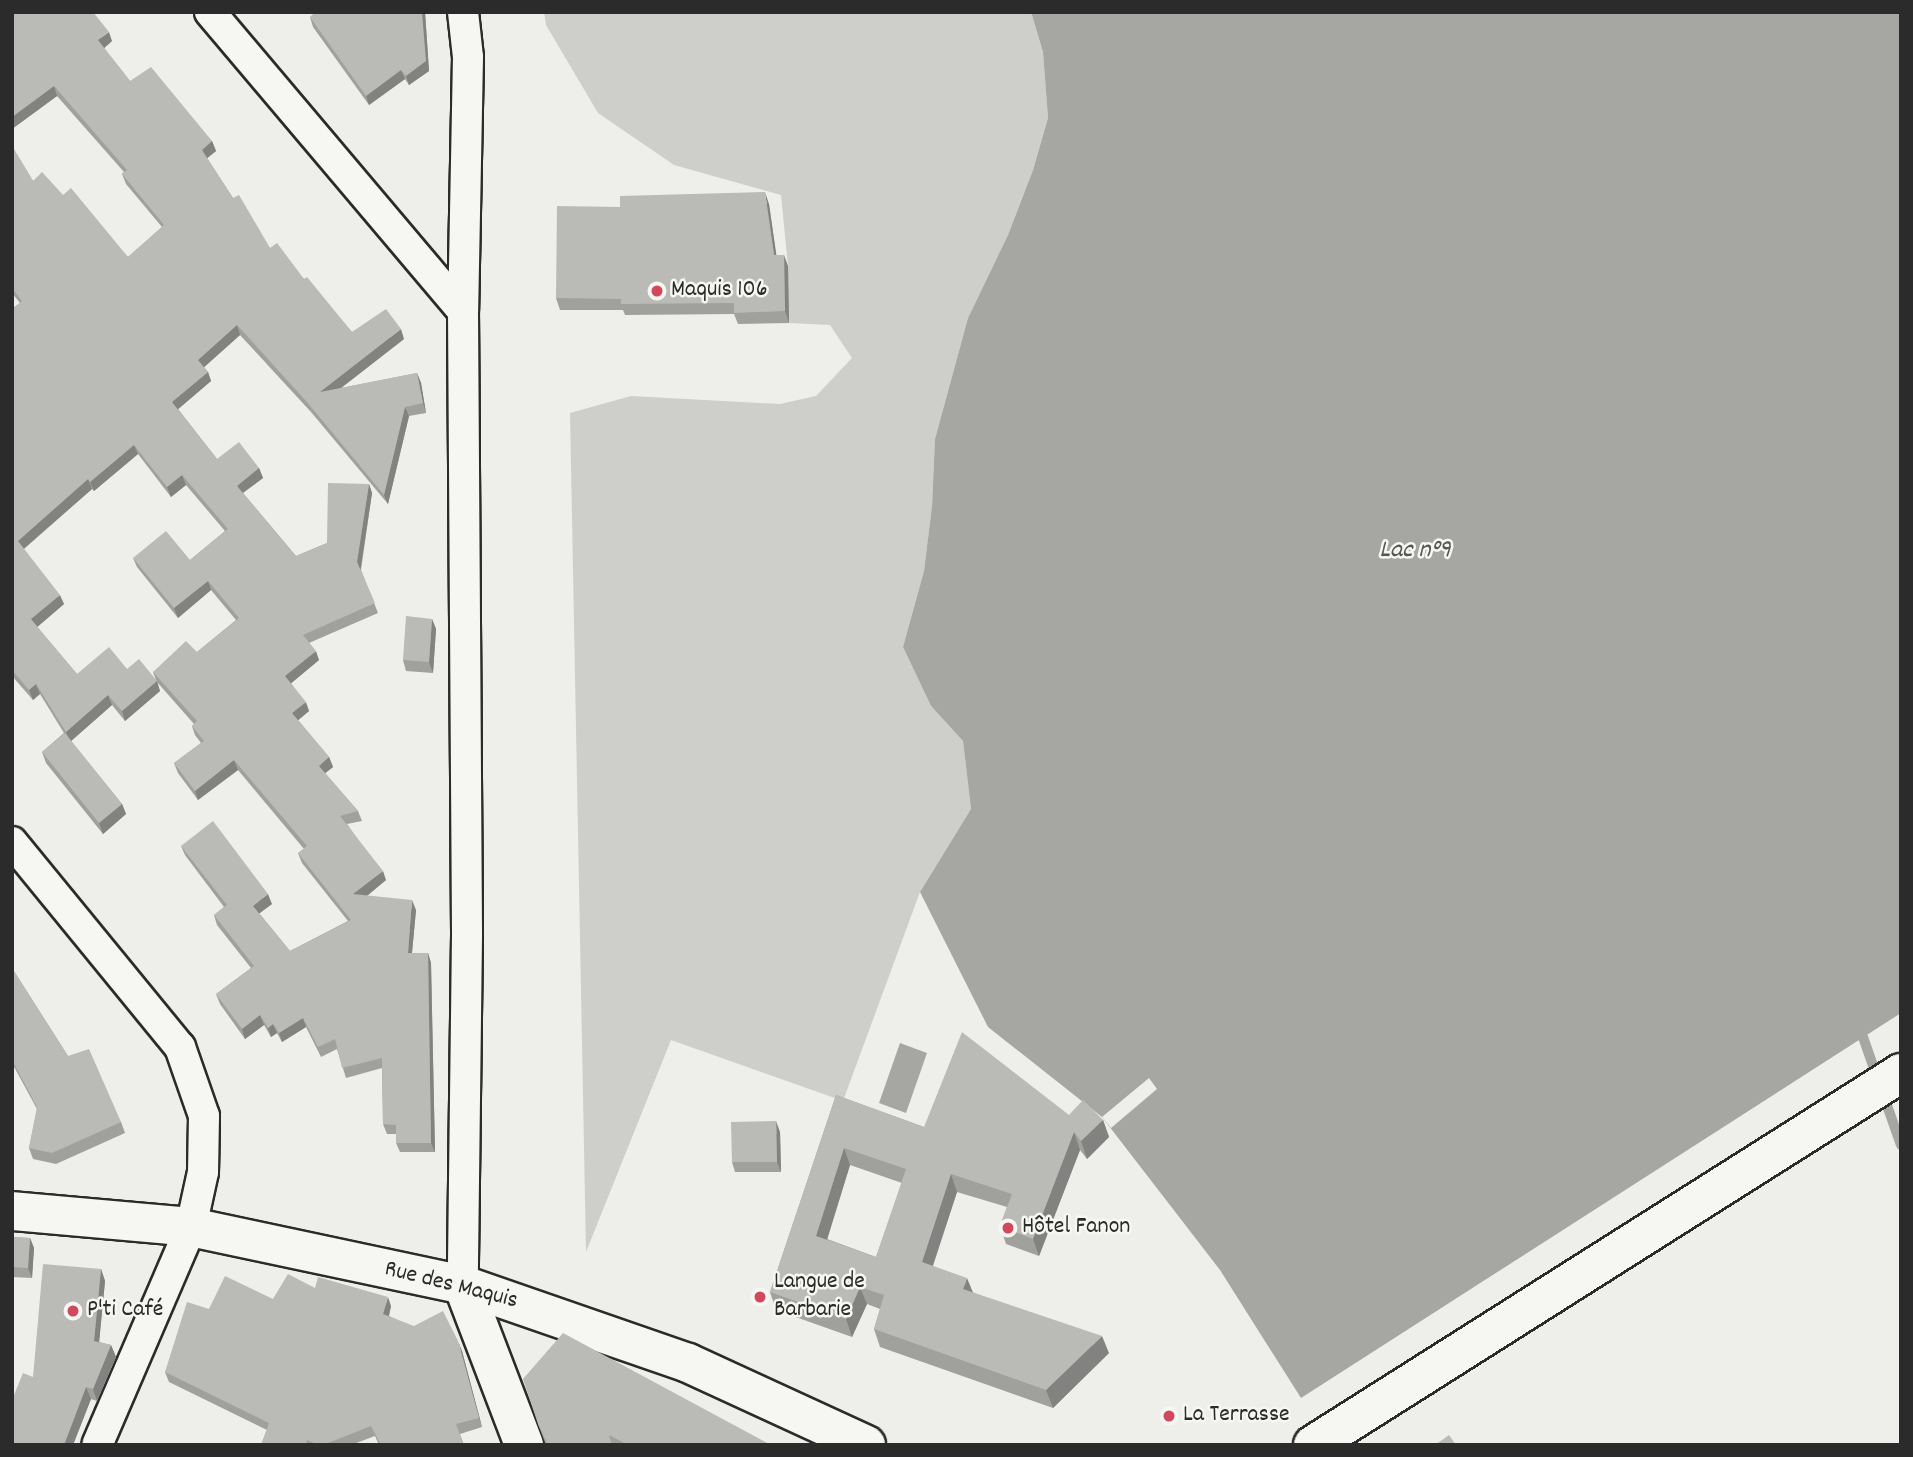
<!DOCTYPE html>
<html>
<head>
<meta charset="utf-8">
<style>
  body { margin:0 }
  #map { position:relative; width:1913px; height:1457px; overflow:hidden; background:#eeeeea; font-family:Dekko,sans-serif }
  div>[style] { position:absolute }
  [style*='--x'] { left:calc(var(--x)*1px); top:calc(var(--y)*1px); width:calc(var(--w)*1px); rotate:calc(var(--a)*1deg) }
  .green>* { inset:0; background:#cececa }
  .water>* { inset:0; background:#a6a6a3 }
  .pier>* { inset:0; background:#eeeeea }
  .stream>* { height:10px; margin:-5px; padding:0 5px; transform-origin:5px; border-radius:5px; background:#a6a6a3 }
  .roads { filter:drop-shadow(2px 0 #2b2b2b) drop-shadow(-2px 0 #2b2b2b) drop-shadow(0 2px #2b2b2b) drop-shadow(0 -2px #2b2b2b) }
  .street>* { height:30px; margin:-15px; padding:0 15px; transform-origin:15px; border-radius:15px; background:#f6f6f2 }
  .secondary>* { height:38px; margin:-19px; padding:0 19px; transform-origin:19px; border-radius:19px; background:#f6f6f2 }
  .wall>* { inset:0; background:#a0a09d }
  .shaded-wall>* { inset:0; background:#828280 }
  .building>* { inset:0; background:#babab7 }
  .dots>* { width:19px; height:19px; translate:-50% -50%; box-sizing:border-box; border:4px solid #f6f6f2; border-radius:50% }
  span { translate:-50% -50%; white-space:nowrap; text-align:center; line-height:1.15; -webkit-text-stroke:5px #f6f6f2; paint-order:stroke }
  .poi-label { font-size:24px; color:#2b2b2b }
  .left { translate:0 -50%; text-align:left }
  .street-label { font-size:24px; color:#2b2b2b }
  .water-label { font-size:26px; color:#565655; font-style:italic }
  .frame { position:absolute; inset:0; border:14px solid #2b2b2b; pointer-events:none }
</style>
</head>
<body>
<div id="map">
  <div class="green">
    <div style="clip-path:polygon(544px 12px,1031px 12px,1043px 52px,1048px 118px,1033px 170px,1008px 235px,968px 318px,935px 439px,932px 506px,924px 571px,903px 647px,931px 706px,963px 741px,971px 809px,920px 892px,843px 1101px,671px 1040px,586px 1252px,570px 413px,631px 396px,780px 404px,816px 396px,852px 358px,830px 325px,789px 323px,788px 266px,781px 195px,674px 165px,598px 113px,546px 25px)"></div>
  </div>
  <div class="water">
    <div style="clip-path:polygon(1031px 12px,1901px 12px,1901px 1013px,1301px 1398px,1220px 1270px,1102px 1117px,988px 1027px,920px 892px,971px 809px,963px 741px,931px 706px,903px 647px,924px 571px,932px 506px,935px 439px,968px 318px,1008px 235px,1033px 170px,1048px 118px,1043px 52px)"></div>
    <div style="clip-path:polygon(900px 1043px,927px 1053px,906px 1113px,879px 1103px)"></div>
  </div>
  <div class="pier">
    <div style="clip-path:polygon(1149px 1078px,1157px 1089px,1111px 1128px,1102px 1117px)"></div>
  </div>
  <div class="stream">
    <div style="--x:1863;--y:1037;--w:46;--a:70.8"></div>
    <div style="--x:1883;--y:1094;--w:54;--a:70.6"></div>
  </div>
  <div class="roads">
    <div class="street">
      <div style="--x:210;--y:12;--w:392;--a:49.8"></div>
      <div style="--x:463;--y:12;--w:45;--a:83.7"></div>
      <div style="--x:468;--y:57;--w:254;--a:91.1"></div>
      <div style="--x:463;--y:311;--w:624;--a:89.63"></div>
      <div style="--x:467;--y:935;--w:350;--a:90.7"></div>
      <div style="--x:12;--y:842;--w:265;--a:50.7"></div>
      <div style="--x:180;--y:1047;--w:73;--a:70.8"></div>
      <div style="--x:204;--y:1116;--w:56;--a:91"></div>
      <div style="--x:203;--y:1172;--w:56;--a:102.3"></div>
      <div style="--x:191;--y:1227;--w:237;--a:113.3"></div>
    </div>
    <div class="secondary">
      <div style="--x:12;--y:1211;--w:180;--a:5.1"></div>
      <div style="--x:191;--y:1227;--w:278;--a:12"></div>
      <div style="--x:463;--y:1285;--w:238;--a:19.1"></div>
      <div style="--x:688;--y:1363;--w:196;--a:24.7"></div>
      <div style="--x:463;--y:1285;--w:171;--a:69.1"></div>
      <div style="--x:1313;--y:1445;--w:696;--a:-32.32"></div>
    </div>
  </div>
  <div class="wall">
    <div style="clip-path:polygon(evenodd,12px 12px,112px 41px,104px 48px,130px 81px,212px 141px,216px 151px,207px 158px,233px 198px,270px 248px,304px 279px,352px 332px,404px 339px,341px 388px,417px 373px,421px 383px,426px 413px,409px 416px,388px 504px,311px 412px,240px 335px,204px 367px,208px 372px,211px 381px,178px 409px,217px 459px,259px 468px,263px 478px,243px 493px,296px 556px,327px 543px,369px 484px,372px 493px,361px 570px,378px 613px,309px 643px,319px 660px,291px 683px,309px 711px,298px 720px,329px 757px,333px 767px,325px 773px,358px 811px,362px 821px,347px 824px,386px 880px,367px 896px,416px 910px,412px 953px,428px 953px,431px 963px,435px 1152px,400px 1152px,396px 1143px,396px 1134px,387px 1134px,383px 1124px,382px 1068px,346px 1078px,337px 1049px,321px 1057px,306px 1027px,282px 1042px,277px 1033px,271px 1037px,264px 1025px,245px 1039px,220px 1004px,216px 994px,251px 968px,217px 925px,214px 915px,224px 907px,185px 855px,181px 846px,272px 904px,259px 913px,290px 951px,348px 921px,302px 863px,298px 853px,304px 849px,238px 770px,198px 800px,178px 773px,174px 763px,201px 743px,195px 735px,192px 726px,194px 724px,157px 682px,160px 691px,125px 721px,112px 705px,71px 741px,122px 804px,126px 814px,103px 834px,46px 763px,42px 752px,64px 733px,40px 694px,33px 700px,12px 676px,12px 309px,20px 303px,12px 293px,12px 146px,33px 181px,63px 195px,128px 257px,162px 227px,126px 184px,122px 174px,124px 172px,57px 96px,12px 129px,12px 12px,138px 454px,171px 497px,186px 485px,225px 531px,190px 560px,133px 558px,137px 567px,178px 618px,211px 590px,236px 620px,197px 652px,153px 672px,156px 680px,127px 669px,77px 674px,37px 627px,64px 604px,24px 549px,92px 489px,94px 491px,138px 454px)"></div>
    <div style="clip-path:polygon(316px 12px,425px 12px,429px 71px,409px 85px,405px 79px,369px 105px,313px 27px,310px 17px)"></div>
    <div style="clip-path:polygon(769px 204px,776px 255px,788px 266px,789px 323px,738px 324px,734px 314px,625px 315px,623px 310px,560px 310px,556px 298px,620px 207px)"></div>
    <div style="clip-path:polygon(432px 619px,436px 629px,433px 673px,406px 671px,403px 660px)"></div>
    <div style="clip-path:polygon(12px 968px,68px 1056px,121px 1122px,125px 1133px,56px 1164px,33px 1159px,29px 1148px,37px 1109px,12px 1063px)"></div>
    <div style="clip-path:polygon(evenodd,836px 1095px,924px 1127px,1103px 1120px,1109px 1137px,1087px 1159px,1080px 1150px,1039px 1256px,1006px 1244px,1000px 1226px,1007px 1207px,957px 1192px,933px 1266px,972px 1292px,1109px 1353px,1053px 1408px,880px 1347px,874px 1329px,880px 1309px,867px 1304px,852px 1337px,776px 1310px,770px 1292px,836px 1095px,850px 1165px,902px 1183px,876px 1257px,827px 1239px,850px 1165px)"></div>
    <div style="clip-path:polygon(780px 1132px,781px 1172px,735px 1172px,732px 1162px)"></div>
    <div style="clip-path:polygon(12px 1237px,30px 1238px,34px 1248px,32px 1278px,12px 1277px)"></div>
    <div style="clip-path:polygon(101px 1269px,105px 1281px,99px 1342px,111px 1345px,116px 1357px,97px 1401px,91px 1399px,73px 1445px,12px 1445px,33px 1377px)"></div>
    <div style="clip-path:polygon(315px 1288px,391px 1306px,389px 1316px,462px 1351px,482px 1427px,460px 1434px,464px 1445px,379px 1445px,375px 1436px,351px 1445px,261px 1445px,267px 1430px,169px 1382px,165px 1372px,209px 1309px,273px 1299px)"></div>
    <div style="clip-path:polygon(538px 1424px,771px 1445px,546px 1445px)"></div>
  </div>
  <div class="shaded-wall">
    <div style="clip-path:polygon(422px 12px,425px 12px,429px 71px,409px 85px,406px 76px)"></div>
    <div style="clip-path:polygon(109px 32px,112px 41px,102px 50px,98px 40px)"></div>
    <div style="clip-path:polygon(401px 70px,405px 79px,369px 105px,366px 96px)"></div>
    <div style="clip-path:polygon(54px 86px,57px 96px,12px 129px,12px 117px)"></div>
    <div style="clip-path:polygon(212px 141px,216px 151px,205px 160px,202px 150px)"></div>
    <div style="clip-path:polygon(765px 192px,769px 204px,778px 266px,774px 255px)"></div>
    <div style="clip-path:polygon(784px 255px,788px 266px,789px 323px,785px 311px)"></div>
    <div style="clip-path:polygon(237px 325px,240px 335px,201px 370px,198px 360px)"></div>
    <div style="clip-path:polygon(401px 329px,404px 339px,323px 402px,320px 392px)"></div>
    <div style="clip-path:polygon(208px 372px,211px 381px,176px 411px,172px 402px)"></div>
    <div style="clip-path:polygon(417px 373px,421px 383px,426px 413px,423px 403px)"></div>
    <div style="clip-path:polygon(405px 407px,409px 416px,388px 504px,384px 495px)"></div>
    <div style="clip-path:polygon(134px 445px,138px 454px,94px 491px,90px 482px)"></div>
    <div style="clip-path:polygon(259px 468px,263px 478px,240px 495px,237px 486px)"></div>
    <div style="clip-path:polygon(182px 475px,186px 485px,171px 497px,167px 487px)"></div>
    <div style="clip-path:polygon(88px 479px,92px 489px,21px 551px,18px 541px)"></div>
    <div style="clip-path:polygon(369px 484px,372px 493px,360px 572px,357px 562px)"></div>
    <div style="clip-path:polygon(208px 581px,211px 590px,178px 618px,174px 608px)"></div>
    <div style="clip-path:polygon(60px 595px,64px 604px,35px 629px,31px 619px)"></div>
    <div style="clip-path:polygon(432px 619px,436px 629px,433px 673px,429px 662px)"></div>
    <div style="clip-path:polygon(316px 651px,319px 660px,288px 686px,285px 676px)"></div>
    <div style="clip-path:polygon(157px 681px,160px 691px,125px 721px,122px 711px)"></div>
    <div style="clip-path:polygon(36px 684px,40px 694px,33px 700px,29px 690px)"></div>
    <div style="clip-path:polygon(108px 695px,112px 705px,70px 742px,66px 732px)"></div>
    <div style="clip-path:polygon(306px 702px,309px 711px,296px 722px,292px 713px)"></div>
    <div style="clip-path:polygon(329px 757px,333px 767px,323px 775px,319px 766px)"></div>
    <div style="clip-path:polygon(234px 760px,238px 770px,198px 800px,195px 791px)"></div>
    <div style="clip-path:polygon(122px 804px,126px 814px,103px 834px,99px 823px)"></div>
    <div style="clip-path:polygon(383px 871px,386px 880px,357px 904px,353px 894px)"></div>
    <div style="clip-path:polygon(268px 894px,272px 904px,256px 916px,253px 906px)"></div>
    <div style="clip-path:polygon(412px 900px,416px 910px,411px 963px,408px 953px)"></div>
    <div style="clip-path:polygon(428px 953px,431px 963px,435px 1152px,431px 1143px)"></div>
    <div style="clip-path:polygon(260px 1015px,264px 1025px,245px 1039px,242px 1029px)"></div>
    <div style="clip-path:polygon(303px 1018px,306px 1027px,282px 1042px,279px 1033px)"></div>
    <div style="clip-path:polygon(273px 1024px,277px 1033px,271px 1037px,268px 1028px)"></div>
    <div style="clip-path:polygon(1103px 1120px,1109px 1137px,1087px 1159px,1081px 1141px)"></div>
    <div style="clip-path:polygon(776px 1121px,780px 1132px,781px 1172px,777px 1162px)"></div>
    <div style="clip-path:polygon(1074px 1132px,1080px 1150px,1039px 1256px,1033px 1239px)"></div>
    <div style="clip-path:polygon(844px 1148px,850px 1165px,823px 1253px,816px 1236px)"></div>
    <div style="clip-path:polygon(951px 1174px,957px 1192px,928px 1280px,922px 1262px)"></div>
    <div style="clip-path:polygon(30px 1238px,34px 1248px,32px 1278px,28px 1268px)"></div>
    <div style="clip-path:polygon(101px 1269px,105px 1281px,98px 1354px,94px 1341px)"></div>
    <div style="clip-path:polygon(967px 1278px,974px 1295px,963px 1289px)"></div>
    <div style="clip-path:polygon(860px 1287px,867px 1304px,852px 1337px,846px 1319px)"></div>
    <div style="clip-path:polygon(388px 1297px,391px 1306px,387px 1324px,383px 1314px)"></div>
    <div style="clip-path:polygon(1102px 1336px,1109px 1353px,1053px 1408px,1046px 1390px)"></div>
    <div style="clip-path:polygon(458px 1341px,462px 1351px,482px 1427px,479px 1418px)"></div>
    <div style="clip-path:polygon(111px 1345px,116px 1357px,97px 1401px,93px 1389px)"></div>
    <div style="clip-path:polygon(86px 1387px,91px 1399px,73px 1445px,64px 1445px)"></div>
  </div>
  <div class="building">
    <div style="clip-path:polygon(12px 12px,93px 12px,109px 32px,98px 40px,130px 81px,151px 67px,212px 141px,202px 150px,233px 198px,239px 195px,270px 248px,277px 243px,304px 279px,307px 277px,352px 332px,386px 309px,401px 329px,320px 392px,417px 373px,423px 403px,405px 407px,384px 495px,307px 402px,237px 325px,198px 360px,208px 372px,172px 402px,217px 459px,239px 442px,259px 468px,237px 486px,296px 556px,327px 543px,328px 483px,369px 484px,357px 562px,375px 603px,303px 635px,316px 651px,285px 676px,306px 702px,292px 713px,329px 757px,319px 766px,358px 811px,340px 816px,383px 871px,353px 894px,412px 900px,408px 953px,428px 953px,431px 1143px,396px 1143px,396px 1125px,383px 1124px,382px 1058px,342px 1068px,335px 1039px,318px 1047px,303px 1018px,279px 1033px,273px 1024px,268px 1028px,260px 1015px,242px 1029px,216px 994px,254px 966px,214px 915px,227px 905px,181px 846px,213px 821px,268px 894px,253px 906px,290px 951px,351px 920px,298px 853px,307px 846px,234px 760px,195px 791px,174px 763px,204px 741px,192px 726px,197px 721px,153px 672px,186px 641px,197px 652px,239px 618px,208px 581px,174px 608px,133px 558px,166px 531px,190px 560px,228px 529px,182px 475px,167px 487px,134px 445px,90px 482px,88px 479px,18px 541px,60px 595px,31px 619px,77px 674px,109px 647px,127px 669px,139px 659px,157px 681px,122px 711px,108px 695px,66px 732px,36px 684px,29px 690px,12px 670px,12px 309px,22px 301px,12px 288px,12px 146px,33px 181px,42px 172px,63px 195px,71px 188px,128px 257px,164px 225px,122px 174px,127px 170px,54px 86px,12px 117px)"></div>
    <div style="clip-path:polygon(316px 12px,422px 12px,426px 61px,406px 76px,401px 70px,366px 96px,310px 17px)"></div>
    <div style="clip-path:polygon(765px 192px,774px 255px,784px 255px,785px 311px,734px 313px,734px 303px,621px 304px,621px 299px,556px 298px,557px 206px,620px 207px,620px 196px)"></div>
    <div style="clip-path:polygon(406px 616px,432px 619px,429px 662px,403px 660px)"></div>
    <div style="clip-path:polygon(65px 733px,122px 804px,99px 823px,42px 752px)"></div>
    <div style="clip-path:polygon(12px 968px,68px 1056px,89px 1049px,121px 1122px,52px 1153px,29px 1148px,37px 1107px,12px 1060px)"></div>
    <div style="clip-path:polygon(evenodd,962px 1032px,1069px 1115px,1083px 1100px,1103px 1120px,1081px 1141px,1074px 1132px,1033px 1239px,1000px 1226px,1012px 1194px,951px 1174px,922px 1262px,967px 1278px,963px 1289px,1102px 1336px,1046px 1390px,874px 1329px,884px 1295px,860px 1287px,846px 1319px,770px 1292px,836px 1095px,924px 1127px,962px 1032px,844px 1148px,906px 1169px,876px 1257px,816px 1236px,844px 1148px)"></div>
    <div style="clip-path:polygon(776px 1121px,777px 1162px,732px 1162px,731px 1122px)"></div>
    <div style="clip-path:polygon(12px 1237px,30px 1238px,28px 1268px,12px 1267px)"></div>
    <div style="clip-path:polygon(43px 1264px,101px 1269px,94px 1341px,111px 1345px,93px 1389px,86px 1387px,64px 1445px,12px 1445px,12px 1400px,23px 1373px,33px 1377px)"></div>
    <div style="clip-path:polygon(288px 1274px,315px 1288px,318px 1277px,388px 1297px,383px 1314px,414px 1326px,443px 1311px,458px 1341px,479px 1418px,456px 1424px,463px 1443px,458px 1445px,381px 1445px,371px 1426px,323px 1445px,318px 1445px,307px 1440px,306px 1445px,261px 1445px,269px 1423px,165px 1372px,187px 1302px,209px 1309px,225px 1276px,273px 1299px)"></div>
    <div style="clip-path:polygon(563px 1333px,771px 1445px,628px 1445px,609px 1435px,612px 1445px,548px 1445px,538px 1424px,523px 1379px)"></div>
    <div style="clip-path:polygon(1449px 1435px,1456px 1445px,1435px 1445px)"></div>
  </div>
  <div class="dots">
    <div style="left:657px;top:291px;background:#d1495b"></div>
    <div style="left:1008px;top:1228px;background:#d1495b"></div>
    <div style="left:760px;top:1297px;background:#d1495b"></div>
    <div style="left:73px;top:1311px;background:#d1495b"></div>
    <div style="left:1169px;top:1416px;background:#d1495b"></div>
  </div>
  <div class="poi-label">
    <span class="left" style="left:671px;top:291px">Maquis 106</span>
    <span class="left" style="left:1022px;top:1228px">Hôtel Fanon</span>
    <span class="left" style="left:774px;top:1297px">Langue de<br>Barbarie</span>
    <span class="left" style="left:87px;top:1311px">P'ti Café</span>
    <span class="left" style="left:1183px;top:1416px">La Terrasse</span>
  </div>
  <div class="street-label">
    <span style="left:451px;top:1286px;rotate:14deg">Rue des Maquis</span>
  </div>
  <div class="water-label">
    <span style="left:1415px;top:551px">Lac n°9</span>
  </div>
  <div class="frame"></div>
</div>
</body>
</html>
